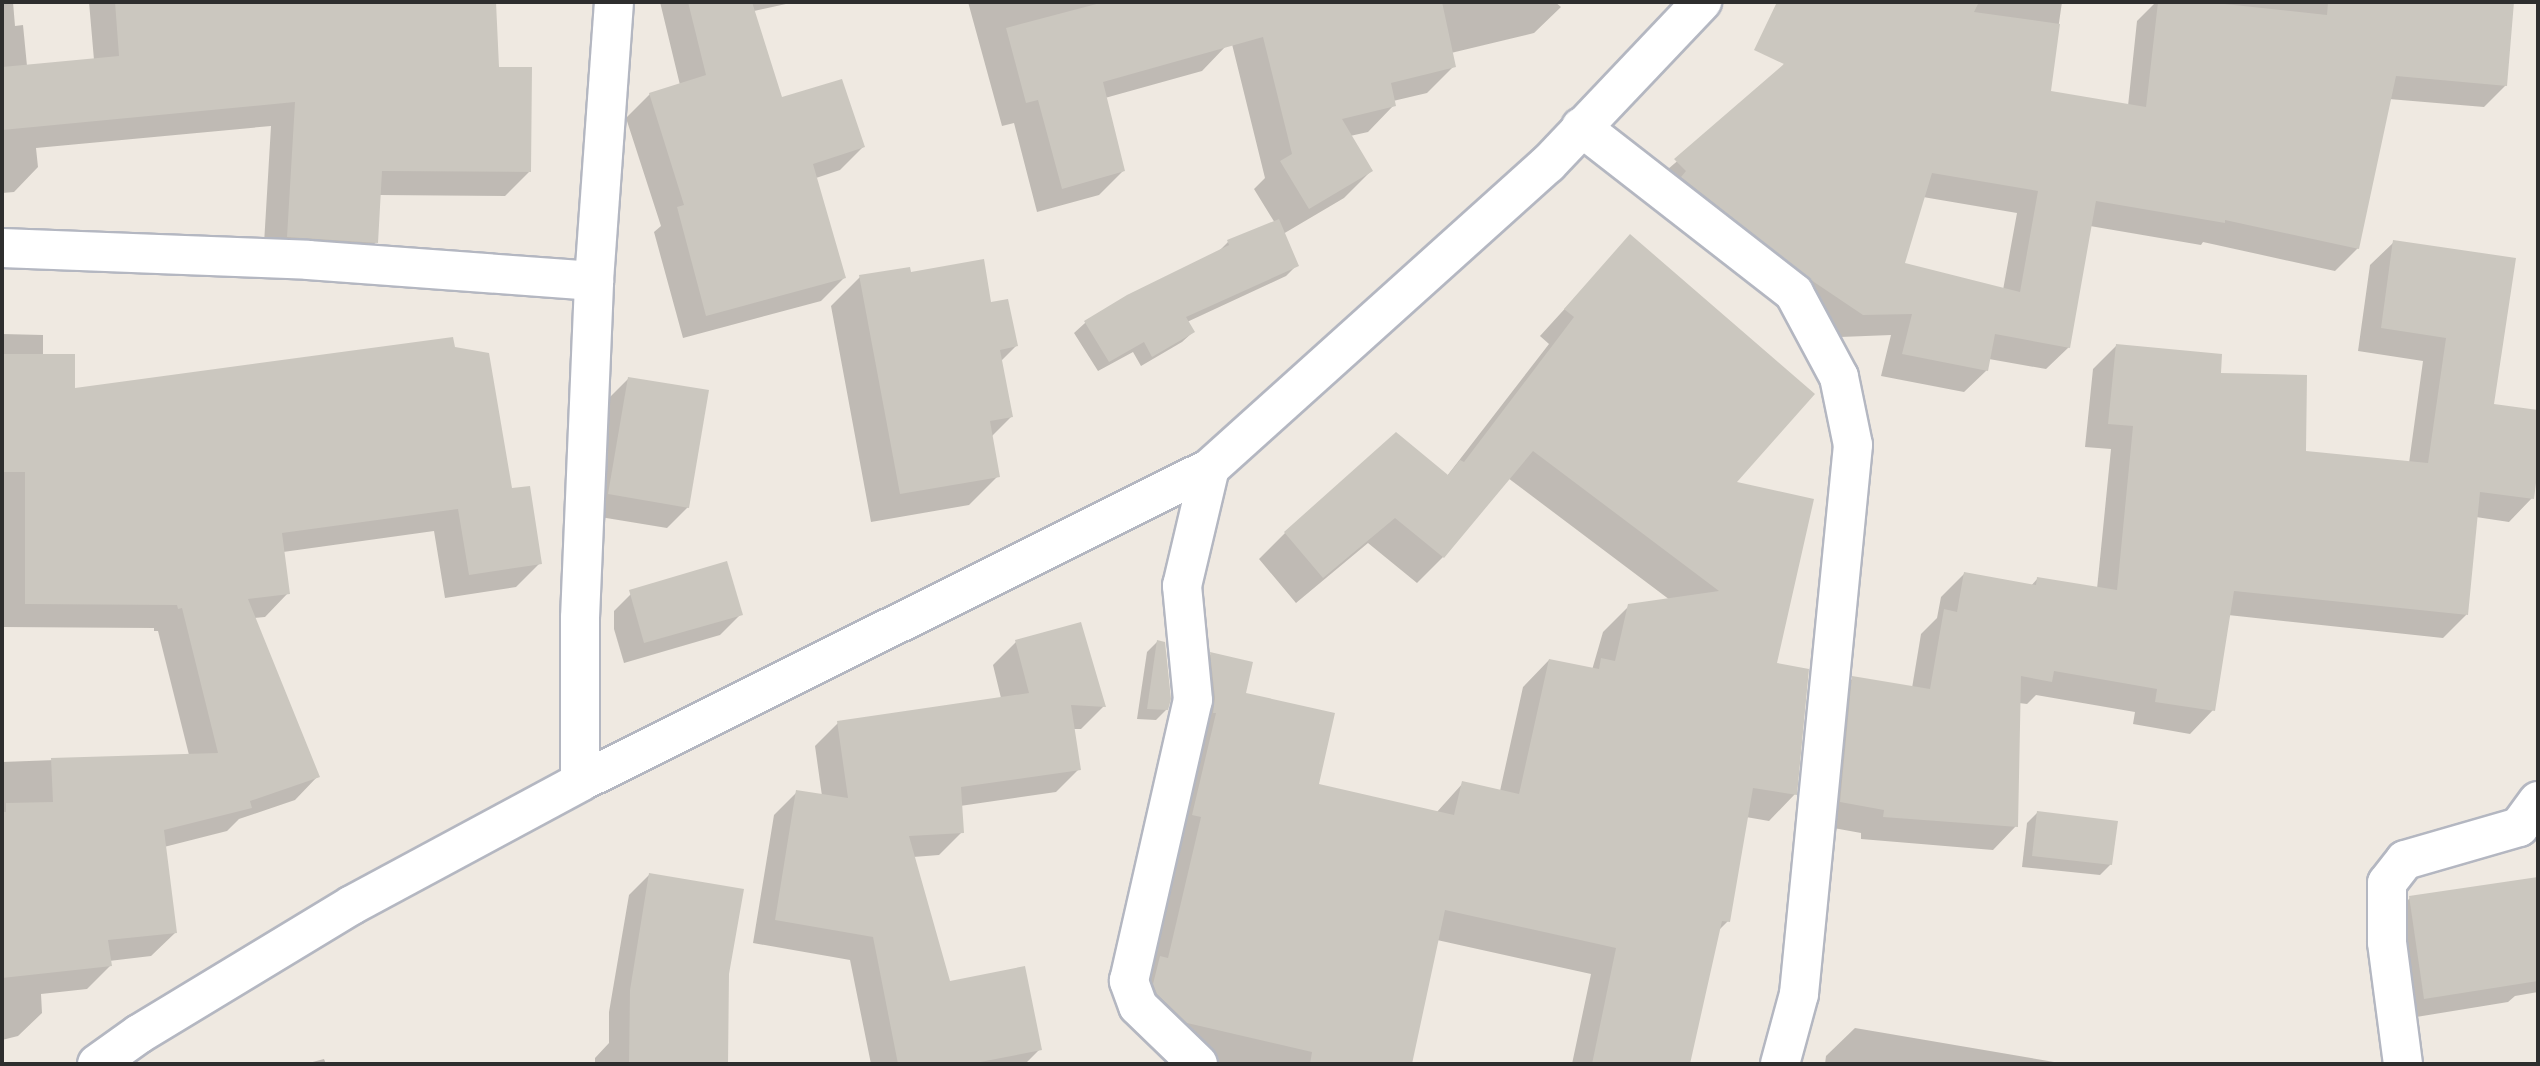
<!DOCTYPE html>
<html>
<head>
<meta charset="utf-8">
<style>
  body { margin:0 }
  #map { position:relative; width:2540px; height:1066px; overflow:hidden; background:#efe9e1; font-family:Barlow,sans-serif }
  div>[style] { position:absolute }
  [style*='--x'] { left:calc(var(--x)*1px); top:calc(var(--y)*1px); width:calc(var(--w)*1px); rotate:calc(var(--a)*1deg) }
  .shadow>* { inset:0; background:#0003 }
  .building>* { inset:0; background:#cbc7bf }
  .roads { filter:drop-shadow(2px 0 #b4b7c1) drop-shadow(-2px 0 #b4b7c1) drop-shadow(0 2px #b4b7c1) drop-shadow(0 -2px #b4b7c1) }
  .street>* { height:38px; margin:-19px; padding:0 19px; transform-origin:19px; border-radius:19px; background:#fff }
  .secondary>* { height:38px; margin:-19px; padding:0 19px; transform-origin:19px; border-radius:19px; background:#fff }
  span { translate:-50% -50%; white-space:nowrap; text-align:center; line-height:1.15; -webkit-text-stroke:5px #fff; paint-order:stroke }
  .frame { position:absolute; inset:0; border:4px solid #2e2e2e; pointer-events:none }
</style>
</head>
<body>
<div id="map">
  <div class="shadow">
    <div style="clip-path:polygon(2px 2px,13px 2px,15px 26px,23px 25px,27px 66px,94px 60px,89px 2px,494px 2px,497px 69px,530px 171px,505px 196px,379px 195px,376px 242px,352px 267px,263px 261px,271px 126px,36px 148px,38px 167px,14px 192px,2px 193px)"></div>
    <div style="clip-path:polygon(660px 2px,795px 2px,754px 11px,781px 100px,863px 147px,840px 170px,816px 178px,844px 278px,821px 301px,683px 338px,654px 232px,661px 226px,626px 118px,650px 94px,680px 85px)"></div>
    <div style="clip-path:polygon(968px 2px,1214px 2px,1226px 46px,1202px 71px,1105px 98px,1124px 170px,1099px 195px,1037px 212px,1014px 123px,1002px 126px)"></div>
    <div style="clip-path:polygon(1254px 2px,1555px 2px,1561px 7px,1534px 33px,1451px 53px,1454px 66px,1427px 93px,1393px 101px,1394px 105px,1368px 132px,1350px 136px,1371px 171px,1344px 198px,1283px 234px,1297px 265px,1286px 276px,1187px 322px,1193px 332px,1182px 342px,1141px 366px,1133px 352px,1098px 371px,1074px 333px,1085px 323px,1128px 297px,1218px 252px,1228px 242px,1275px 223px,1254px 189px,1265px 178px,1228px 28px)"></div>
    <div style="clip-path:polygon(evenodd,1813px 2px,2062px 2px,2049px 92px,2128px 106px,2137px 21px,2156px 2px,2512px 2px,2506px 85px,2484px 107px,2389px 99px,2358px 248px,2335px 271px,2203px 242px,2201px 245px,2090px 226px,2069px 347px,2046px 369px,1989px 359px,1987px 370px,1964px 392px,1881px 376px,1891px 335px,1840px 337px,1789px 302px,1653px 182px,1782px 71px,1795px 20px,1813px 2px,1923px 197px,2017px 213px,2003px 290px,1903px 264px,1923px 197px)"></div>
    <div style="clip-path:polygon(1631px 236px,1734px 483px,1775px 665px,1795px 794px,1769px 821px,1746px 817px,1728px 921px,1718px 931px,1689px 1064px,1572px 1064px,1591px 974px,1437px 940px,1411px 1064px,1227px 1064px,1161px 1049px,1131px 1020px,1185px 680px,1211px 654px,1317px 785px,1436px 813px,1463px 783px,1500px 791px,1523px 687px,1549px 660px,1592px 670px,1603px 632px,1629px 606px,1670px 600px,1508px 478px,1443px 557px,1417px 583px,1368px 543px,1296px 603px,1259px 559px,1285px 533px,1447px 476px,1549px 344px,1540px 336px)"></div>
    <div style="clip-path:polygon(2394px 242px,2492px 405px,2538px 412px,2538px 455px,2532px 498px,2509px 522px,2476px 517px,2466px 615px,2443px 638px,2228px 615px,2213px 710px,2190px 734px,2133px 724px,2135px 712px,2036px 695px,2027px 704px,2019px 703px,2016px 826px,1993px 850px,1861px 839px,1861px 833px,1817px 825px,1830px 701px,1853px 678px,1912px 688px,1921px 634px,1937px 618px,1941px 597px,1964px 574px,2031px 586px,2038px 578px,2097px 589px,2111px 449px,2085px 447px,2093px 369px,2116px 346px,2219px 375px,2305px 452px,2409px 463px,2423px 361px,2358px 351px,2370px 265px)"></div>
    <div style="clip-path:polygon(909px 274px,990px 304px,1016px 346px,1001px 361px,1011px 417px,991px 437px,998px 476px,969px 505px,871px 522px,831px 306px,860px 277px)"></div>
    <div style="clip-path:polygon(2px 334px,43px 335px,43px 355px,73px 390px,511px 490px,540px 563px,516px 587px,445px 598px,434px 531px,283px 552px,288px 593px,265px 617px,254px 618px,318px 776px,295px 800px,239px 819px,227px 831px,164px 847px,175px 933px,151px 956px,109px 961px,110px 966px,87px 989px,41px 994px,42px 1013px,18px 1036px,2px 1040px,2px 762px,189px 755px,158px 631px,154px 631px,154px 628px,2px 627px)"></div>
    <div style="clip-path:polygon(629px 378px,688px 507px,667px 528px,588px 515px,608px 399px)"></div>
    <div style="clip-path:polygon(635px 590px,741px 614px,720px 635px,624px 663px,614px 629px,614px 611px)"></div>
    <div style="clip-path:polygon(1016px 642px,1104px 706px,1081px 729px,1073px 729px,1079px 769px,1056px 792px,960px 806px,962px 832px,939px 855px,913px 857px,949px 983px,1040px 1049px,1025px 1064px,871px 1064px,850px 960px,753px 943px,774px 815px,797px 792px,822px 796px,815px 746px,838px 723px,1001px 698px,993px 665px)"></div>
    <div style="clip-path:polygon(1157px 642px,1167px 709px,1156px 720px,1137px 719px,1147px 652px)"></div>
    <div style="clip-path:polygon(2037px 813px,2111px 864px,2100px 875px,2022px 867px,2027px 823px)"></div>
    <div style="clip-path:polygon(650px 874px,727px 974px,726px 1064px,595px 1064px,595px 1058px,609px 1043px,609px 1012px,629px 895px)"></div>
    <div style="clip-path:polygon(2538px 879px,2538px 992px,2515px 996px,2508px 1002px,2404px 1019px,2389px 919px,2410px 898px)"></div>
    <div style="clip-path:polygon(1855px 1028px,2060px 1063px,2060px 1064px,1825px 1064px,1826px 1056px)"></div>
    <div style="clip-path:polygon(324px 1059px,326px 1064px,305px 1064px)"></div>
  </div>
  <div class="building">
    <div style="clip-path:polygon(115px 2px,496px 2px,499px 67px,532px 67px,531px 172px,382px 171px,378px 243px,287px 237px,295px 102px,2px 130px,2px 67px,119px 56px)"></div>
    <div style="clip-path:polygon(688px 2px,752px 2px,782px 97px,842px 79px,865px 147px,813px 164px,846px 278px,706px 316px,677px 207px,684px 205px,649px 93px,706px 75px)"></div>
    <div style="clip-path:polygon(1104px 2px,1442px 2px,1456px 67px,1391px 83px,1396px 106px,1342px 119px,1373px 171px,1309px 209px,1280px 161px,1292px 154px,1263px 37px,1103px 82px,1125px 171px,1062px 189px,1038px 100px,1026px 103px,1006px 28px)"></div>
    <div style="clip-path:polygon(evenodd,1777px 2px,1979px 2px,1974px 12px,2060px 24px,2051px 91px,2146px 107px,2158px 2px,2206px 2px,2327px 15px,2328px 2px,2514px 2px,2507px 86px,2396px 76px,2359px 249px,2225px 220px,2225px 223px,2096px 201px,2070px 348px,1995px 334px,1988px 371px,1902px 354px,1912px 314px,1863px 315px,1811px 280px,1681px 177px,1686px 171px,1674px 159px,1784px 64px,1754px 50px,1777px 2px,1932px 173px,2038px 191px,2020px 292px,1905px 263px,1932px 173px)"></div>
    <div style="clip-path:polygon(1279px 219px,1299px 266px,1186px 317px,1195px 332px,1152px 357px,1144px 342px,1109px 362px,1084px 321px,1127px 295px,1229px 245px,1227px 240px)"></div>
    <div style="clip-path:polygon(1630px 234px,1815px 394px,1737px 482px,1814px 499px,1777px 663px,1809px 669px,1797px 795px,1753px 788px,1730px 922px,1722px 921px,1690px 1064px,1592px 1064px,1616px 948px,1445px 910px,1412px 1064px,1310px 1064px,1312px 1052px,1187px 1023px,1157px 994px,1153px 984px,1160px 956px,1168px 958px,1201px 817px,1192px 815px,1216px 713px,1213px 713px,1215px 698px,1210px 652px,1253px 662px,1246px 693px,1335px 713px,1319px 784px,1454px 815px,1462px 781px,1519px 794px,1549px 659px,1599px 669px,1601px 658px,1615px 661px,1628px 604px,1719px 591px,1533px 451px,1444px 558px,1395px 518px,1323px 578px,1284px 532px,1396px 432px,1448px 475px,1460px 460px,1464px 462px,1574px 317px,1564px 309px)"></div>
    <div style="clip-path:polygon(2393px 240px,2516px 258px,2494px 404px,2538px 410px,2538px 467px,2534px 499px,2480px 492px,2468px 615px,2234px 591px,2215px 711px,2155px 702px,2157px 689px,2054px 671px,2052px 682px,2021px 676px,2018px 827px,1883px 817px,1884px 810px,1840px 802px,1852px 676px,1930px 689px,1944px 609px,1957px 612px,1964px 572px,2036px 585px,2037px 577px,2117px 590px,2133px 426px,2108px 424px,2116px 344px,2222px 354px,2221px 373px,2307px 375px,2306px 451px,2428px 463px,2446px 338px,2381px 328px)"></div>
    <div style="clip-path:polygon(984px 259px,991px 302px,1008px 299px,1018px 346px,1000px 350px,1013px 417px,990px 421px,1000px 477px,900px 494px,859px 275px,910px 267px,911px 272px)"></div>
    <div style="clip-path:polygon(453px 337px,455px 347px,489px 353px,512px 488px,530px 486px,542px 564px,469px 575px,458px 509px,282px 533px,290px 594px,248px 599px,320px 777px,250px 801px,252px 808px,164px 830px,177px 933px,108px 940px,112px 966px,2px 978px,2px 812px,6px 812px,6px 803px,53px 802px,51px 758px,218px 753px,182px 608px,178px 609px,177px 605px,25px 604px,25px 472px,2px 472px,2px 354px,75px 354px,75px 388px)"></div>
    <div style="clip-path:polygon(628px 377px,709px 390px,689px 508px,608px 494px)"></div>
    <div style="clip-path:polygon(727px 561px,743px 615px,644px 643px,629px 590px)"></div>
    <div style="clip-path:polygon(1081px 622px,1106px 707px,1071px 705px,1081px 770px,961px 787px,964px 833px,909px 836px,950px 981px,1025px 966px,1042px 1050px,970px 1064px,898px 1064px,873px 937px,775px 920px,796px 790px,848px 798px,837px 721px,1029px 693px,1015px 640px)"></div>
    <div style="clip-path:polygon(1157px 640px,1165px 642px,1171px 699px,1168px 710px,1147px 709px)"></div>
    <div style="clip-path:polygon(2037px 811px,2118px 821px,2112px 865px,2032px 856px)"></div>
    <div style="clip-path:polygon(649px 873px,744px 889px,729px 974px,728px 1064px,629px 1064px,630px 990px)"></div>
    <div style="clip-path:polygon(2538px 877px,2538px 981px,2424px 999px,2409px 896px)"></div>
  </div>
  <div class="roads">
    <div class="street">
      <div style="--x:1581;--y:127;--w:270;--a:37.9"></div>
      <div style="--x:1794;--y:293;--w:95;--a:61.8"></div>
      <div style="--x:1839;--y:377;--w:69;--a:78.4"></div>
      <div style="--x:1853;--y:445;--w:552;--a:95.62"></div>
      <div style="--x:1799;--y:994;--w:73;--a:105.2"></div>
      <div style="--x:2;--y:248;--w:306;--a:2.2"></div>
      <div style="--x:308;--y:260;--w:287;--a:4.2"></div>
      <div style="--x:580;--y:782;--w:164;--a:-90"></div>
      <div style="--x:580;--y:618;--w:337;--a:-87.6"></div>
      <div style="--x:594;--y:281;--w:280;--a:-85.9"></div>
      <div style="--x:1198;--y:1064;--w:83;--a:-136"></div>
      <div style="--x:1138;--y:1006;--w:27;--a:-110"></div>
      <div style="--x:1129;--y:981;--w:288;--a:-77.2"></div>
      <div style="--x:1193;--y:700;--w:115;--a:-95.5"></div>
      <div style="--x:1182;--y:586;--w:121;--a:-76.7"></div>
      <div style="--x:2403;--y:1064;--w:123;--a:-97.5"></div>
      <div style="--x:2387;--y:942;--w:59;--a:-90"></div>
      <div style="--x:2387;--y:883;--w:29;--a:-52"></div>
      <div style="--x:2405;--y:860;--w:119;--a:-16.1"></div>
      <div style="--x:2519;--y:827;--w:32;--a:-54"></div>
    </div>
    <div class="secondary">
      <div style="--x:97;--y:1064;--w:52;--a:-35.5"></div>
      <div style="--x:139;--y:1034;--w:249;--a:-31.2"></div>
      <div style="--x:352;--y:905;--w:259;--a:-28.3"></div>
      <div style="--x:580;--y:782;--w:704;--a:-26.49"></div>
      <div style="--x:1210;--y:468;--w:455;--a:-42"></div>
      <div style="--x:1548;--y:164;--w:224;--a:-46.5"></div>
    </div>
  </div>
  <div class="frame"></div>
</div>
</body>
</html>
